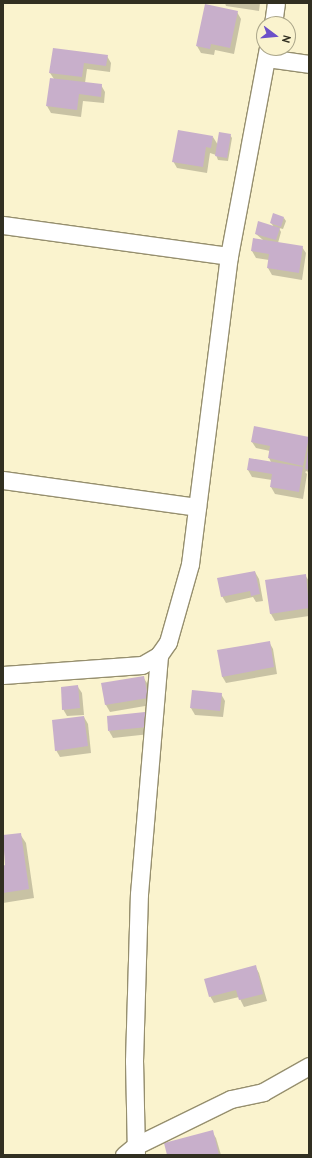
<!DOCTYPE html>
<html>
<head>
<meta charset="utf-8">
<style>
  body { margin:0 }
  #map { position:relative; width:312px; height:1158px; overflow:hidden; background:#faf3ce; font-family:"PT Sans",sans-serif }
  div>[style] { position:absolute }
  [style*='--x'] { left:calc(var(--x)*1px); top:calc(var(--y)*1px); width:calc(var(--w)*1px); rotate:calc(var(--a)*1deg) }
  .shadow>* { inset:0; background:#0003 }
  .building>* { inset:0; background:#c8afcb }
  .roads { filter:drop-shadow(1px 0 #968f6e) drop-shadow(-1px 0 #968f6e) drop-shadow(0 1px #968f6e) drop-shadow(0 -1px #968f6e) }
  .street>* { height:17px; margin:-8.5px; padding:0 8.5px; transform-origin:8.5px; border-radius:8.5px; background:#fff }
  span { translate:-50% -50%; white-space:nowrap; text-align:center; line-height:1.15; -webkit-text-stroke:3px #faf3ce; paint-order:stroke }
  .frame { position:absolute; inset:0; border:4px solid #312f21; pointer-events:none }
  .north { position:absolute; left:256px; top:16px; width:40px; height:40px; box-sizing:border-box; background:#faf3ce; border:1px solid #aaa589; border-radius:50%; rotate:106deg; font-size:11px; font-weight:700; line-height:16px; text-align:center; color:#312f21 }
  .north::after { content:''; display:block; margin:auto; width:14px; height:18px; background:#6c50c9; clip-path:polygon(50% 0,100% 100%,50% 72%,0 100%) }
</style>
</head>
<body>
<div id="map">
  <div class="shadow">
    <div style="clip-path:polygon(225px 3px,260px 3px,259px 11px,226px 6px)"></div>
    <div style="clip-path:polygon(237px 12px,241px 19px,234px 54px,215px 50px,214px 55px,201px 53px,197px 46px)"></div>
    <div style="clip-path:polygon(107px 56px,111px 63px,110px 72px,87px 69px,85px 83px,101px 85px,105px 92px,104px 103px,83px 101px,81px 117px,51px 113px,47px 106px,54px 79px,50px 73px)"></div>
    <div style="clip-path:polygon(230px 135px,232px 138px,228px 161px,218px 160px,216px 155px,210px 153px,207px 173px,177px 168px,173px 161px,213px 137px,218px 145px)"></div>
    <div style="clip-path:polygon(284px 218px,286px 221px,283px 229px,279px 228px,281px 232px,278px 243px,302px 247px,306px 253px,302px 280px,272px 275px,268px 268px,269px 260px,256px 258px,252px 251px,263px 240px,256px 234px,274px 227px,271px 223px)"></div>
    <div style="clip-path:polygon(308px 438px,309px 474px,307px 471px,305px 472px,307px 474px,303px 499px,275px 494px,271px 487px,272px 480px,252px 477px,248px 470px,271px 462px,269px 458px,270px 451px,256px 448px,252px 442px)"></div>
    <div style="clip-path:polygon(255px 572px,259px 579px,263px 601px,256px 602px,253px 597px,226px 603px,222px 596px)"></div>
    <div style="clip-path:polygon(305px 575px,309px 581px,309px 616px,275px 621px,271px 614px,266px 581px)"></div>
    <div style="clip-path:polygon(269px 642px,273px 649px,277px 674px,226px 683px,222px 676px)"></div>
    <div style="clip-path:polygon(143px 677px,147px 683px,151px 705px,110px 712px,106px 705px,103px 684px)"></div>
    <div style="clip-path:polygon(78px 687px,82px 693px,84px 715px,67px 716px,63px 709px)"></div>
    <div style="clip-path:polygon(221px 694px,225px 701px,223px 717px,195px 715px,191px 708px)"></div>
    <div style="clip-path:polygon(145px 713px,149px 720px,150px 734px,113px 738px,109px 731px)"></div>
    <div style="clip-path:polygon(84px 717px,88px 724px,91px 753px,60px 757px,56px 750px)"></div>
    <div style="clip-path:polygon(20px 834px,26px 843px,34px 898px,3px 903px,3px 867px,6px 866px,3px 836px)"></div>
    <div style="clip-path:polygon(255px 966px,259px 973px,267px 1001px,244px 1007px,239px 997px,214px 1003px,210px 996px)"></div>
    <div style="clip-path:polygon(212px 1132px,216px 1138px,221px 1155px,168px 1155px)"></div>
  </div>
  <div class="building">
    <div style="clip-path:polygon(205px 4px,238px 11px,230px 48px,211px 44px,210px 49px,196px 46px)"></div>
    <div style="clip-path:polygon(53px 48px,108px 55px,106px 66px,84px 63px,82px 77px,49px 73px)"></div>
    <div style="clip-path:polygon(50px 78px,102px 84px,101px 97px,79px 94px,77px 110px,46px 106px)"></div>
    <div style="clip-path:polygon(178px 130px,213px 136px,211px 148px,206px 147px,203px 167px,172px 162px)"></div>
    <div style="clip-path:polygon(219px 132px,231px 134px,227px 158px,215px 156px)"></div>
    <div style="clip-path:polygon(273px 213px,284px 217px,281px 227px,270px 223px)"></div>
    <div style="clip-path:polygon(258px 221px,280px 228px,276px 240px,255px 234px)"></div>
    <div style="clip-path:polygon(253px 238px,303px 246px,299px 273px,267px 268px,269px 254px,251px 251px)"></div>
    <div style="clip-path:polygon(254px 426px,309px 437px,303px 466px,268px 458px,270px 446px,251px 442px)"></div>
    <div style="clip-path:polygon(308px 450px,309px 450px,309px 470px,305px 469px)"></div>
    <div style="clip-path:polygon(249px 458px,303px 467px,299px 492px,270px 487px,272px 474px,247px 470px)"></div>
    <div style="clip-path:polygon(255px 571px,260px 594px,251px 596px,250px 591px,221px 597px,217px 578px)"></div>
    <div style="clip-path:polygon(306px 574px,309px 608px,270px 614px,265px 580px)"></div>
    <div style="clip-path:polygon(270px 641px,274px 667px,222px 677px,217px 650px)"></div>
    <div style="clip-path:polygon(144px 676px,148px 698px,105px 705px,101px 683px)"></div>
    <div style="clip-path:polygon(78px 685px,80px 708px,62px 710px,61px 687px)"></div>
    <div style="clip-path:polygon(192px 690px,222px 693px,220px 711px,190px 708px)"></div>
    <div style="clip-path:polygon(145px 712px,147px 727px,108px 731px,107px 716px)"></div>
    <div style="clip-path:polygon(84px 716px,88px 746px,55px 751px,52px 720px)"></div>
    <div style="clip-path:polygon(21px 833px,29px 889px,3px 893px,3px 866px,5px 865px,3px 835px)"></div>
    <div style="clip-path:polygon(256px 965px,263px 994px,239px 1000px,236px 990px,209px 997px,204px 979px)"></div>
    <div style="clip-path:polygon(213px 1130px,219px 1155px,167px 1155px,164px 1143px)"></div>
  </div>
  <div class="roads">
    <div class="street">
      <div style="--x:273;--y:24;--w:21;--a:-82"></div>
      <div style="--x:267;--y:58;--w:42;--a:8.1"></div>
      <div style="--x:3;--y:225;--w:228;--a:7.8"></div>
      <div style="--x:3;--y:480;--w:196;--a:7.9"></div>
      <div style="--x:3;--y:675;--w:139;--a:-4.1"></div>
      <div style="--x:142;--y:665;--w:20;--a:-30"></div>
      <div style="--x:159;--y:655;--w:16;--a:-55"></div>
      <div style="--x:168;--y:642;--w:81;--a:-74.2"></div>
      <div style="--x:190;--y:564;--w:310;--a:-82.8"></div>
      <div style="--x:229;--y:256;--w:212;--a:-79.4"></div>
      <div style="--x:124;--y:1155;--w:14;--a:-39"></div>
      <div style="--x:135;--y:1146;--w:107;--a:-26.1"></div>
      <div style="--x:231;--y:1099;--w:33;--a:-12"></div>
      <div style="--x:263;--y:1092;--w:53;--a:-29.5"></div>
      <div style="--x:136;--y:1155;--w:94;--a:-91.2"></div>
      <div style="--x:134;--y:1061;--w:167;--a:-88.3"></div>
      <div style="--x:139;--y:894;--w:240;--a:-85.2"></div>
    </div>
  </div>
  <div class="frame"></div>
  <div class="north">N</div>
</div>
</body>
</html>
